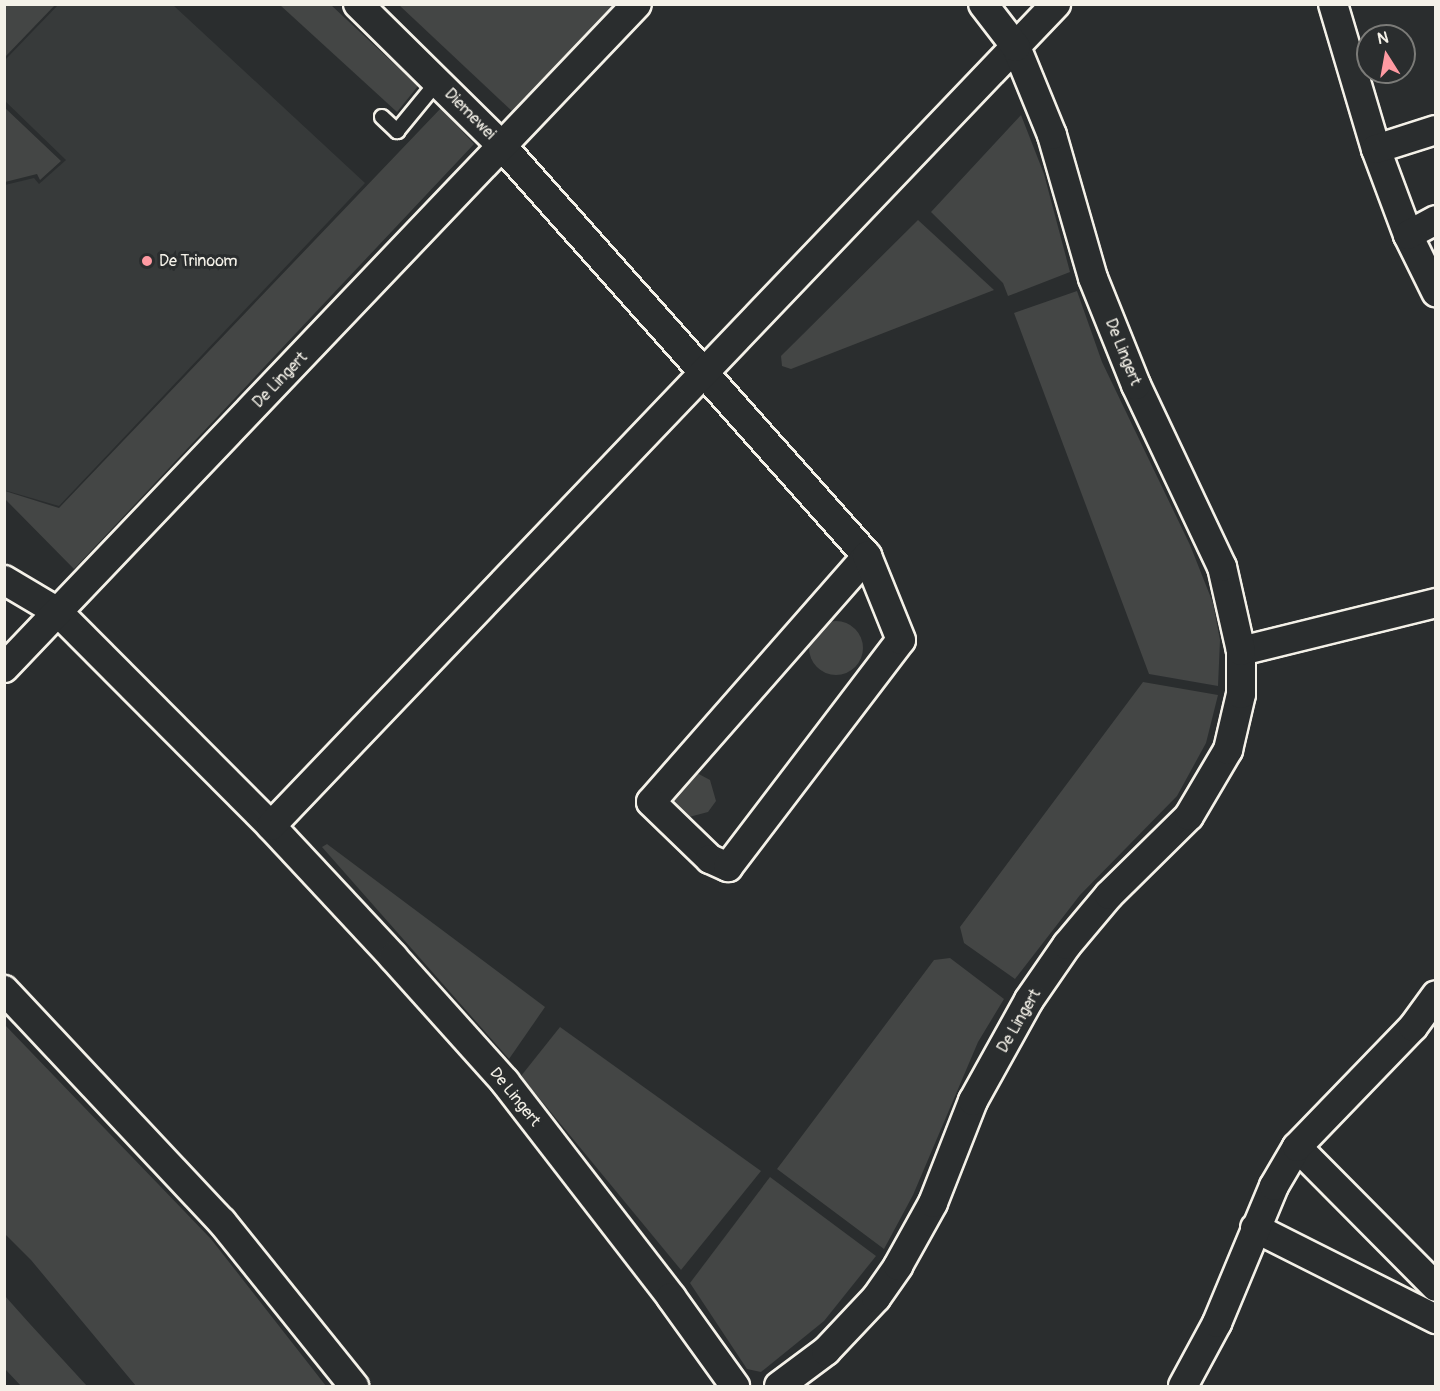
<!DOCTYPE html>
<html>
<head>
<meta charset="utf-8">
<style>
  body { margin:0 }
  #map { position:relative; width:1440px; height:1391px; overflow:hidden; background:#2a2d2e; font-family:Pangolin,sans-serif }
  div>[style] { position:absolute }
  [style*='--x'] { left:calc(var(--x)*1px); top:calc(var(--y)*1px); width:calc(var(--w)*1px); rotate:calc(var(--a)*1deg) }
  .built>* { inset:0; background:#373a3a }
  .green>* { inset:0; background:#444645 }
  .round { border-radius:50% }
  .roads { filter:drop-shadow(2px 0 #f4f1e8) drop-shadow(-2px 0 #f4f1e8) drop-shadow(0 2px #f4f1e8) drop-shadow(0 -2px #f4f1e8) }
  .lane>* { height:14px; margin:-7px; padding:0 7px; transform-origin:7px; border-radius:7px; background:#2a2d2e }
  .street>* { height:28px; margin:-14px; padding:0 14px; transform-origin:14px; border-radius:14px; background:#2a2d2e }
  .dots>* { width:16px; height:16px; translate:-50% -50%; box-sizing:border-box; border:3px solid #2a2d2e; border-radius:50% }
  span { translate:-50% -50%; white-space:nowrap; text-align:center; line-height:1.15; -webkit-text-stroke:6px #2a2d2e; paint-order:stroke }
  .street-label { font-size:16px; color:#f4f1e8 }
  .poi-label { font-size:16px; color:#f4f1e8 }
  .left { translate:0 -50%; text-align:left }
  .frame { position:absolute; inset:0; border:6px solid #f4f1e8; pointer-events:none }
  .north { position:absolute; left:1356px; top:24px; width:60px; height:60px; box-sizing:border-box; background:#2a2d2e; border:2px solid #7b7b78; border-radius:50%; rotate:349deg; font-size:16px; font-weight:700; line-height:24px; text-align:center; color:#f4f1e8 }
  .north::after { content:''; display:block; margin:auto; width:21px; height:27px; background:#ff9aa2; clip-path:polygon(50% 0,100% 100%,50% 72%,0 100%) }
</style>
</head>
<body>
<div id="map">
  <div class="built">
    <div style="clip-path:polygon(58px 5px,173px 5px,365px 183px,59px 506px,4px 490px,5px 185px,34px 178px,39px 184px,66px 160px,5px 101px,5px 60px)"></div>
  </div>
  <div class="green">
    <div style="clip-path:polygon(5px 4px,55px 5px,5px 57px,4px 5px)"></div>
    <div style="clip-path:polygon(280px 5px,331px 5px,418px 86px,397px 112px)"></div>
    <div style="clip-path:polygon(399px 5px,615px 5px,513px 112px)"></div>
    <div style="clip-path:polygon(4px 107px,61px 161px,40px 180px,37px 174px,5px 182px)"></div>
    <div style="clip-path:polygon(441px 108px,474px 144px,74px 569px,5px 499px,5px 491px,59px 508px)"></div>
    <div style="clip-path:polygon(1021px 115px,1044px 174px,1070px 272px,1008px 296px,1003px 283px,931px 212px)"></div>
    <div style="clip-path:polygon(918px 220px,994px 290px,791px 369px,782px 366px,781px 356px)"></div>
    <div style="clip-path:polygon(1077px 291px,1102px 362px,1190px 545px,1213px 603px,1220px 640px,1218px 686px,1149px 674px,1014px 313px)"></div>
    <div class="round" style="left:809px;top:621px;width:54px;height:54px"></div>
    <div style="clip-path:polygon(1143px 682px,1218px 695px,1206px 743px,1177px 796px,1080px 895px,1015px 979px,964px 943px,960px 927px)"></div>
    <div style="clip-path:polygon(695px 772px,710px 780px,716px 801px,708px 812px,689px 817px,680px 813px,671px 801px)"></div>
    <div style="clip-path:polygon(327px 844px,545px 1007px,509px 1059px,322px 847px)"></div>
    <div style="clip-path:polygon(950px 958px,1004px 999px,978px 1042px,913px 1195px,884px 1249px,777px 1169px,934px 960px)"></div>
    <div style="clip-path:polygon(5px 1025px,211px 1239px,326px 1386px,136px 1386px,31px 1260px,5px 1234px)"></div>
    <div style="clip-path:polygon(560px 1027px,761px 1171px,681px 1270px,521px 1076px)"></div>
    <div style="clip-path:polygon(770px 1177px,876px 1256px,824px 1321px,761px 1372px,747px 1369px,690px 1283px)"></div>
    <div style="clip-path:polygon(5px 1296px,30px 1324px,87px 1386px,21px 1386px,5px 1369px)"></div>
  </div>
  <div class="roads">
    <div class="lane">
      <div style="--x:382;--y:117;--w:21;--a:43"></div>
      <div style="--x:397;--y:131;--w:65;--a:-50.6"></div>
    </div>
    <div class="street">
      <div style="--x:358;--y:4;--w:202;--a:44.6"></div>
      <div style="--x:502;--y:146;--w:549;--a:48.32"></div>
      <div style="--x:867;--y:556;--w:327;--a:131.3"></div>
      <div style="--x:651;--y:802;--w:82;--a:44"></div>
      <div style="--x:710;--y:859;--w:20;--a:24"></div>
      <div style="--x:728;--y:867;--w:285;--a:-52.7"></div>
      <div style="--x:901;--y:640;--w:91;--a:-112"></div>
      <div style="--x:1333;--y:4;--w:151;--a:73.5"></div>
      <div style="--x:1376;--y:149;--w:92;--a:69.6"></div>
      <div style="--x:1408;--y:235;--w:64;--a:63.8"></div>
      <div style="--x:1376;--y:149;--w:63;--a:-17.6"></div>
      <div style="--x:1408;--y:235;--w:32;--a:-28"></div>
      <div style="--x:4;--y:580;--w:63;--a:30.7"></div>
      <div style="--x:58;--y:612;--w:302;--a:45.1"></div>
      <div style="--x:271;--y:826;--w:179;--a:47"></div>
      <div style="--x:393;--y:957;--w:168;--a:48.1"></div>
      <div style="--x:505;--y:1082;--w:272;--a:52.3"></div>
      <div style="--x:671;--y:1297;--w:110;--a:54.3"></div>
      <div style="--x:1241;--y:651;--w:201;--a:-13.8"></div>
      <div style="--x:4;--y:668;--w:917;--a:-46.37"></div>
      <div style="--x:271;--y:826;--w:1137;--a:-46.32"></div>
      <div style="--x:4;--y:990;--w:318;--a:46.8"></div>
      <div style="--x:222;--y:1222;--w:211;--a:51.2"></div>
      <div style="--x:1297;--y:1147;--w:197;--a:45.2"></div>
      <div style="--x:1255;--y:1228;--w:203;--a:26.7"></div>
      <div style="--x:779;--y:1386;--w:59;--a:-36.7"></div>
      <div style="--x:826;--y:1351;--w:73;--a:-46.7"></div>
      <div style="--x:876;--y:1298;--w:39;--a:-55"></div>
      <div style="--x:898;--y:1266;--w:72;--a:-60.9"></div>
      <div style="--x:933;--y:1203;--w:110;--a:-68.6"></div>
      <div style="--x:973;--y:1101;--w:115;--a:-61"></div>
      <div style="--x:1029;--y:1000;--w:67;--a:-55.4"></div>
      <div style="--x:1067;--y:945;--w:65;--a:-50"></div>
      <div style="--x:1109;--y:895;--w:112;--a:-44.6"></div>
      <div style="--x:1189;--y:816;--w:77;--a:-59.4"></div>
      <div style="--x:1228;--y:750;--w:57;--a:-76.9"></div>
      <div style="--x:1241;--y:694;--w:43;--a:-90"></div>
      <div style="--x:1241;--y:651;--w:86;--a:-102.7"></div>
      <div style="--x:1222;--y:567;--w:201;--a:-115.3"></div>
      <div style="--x:1136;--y:385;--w:115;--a:-111.9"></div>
      <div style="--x:1093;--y:278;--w:149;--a:-106"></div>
      <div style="--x:1052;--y:135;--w:95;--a:-112.2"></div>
      <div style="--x:1016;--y:47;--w:54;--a:-127.5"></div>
      <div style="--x:1183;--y:1386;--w:72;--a:-61.6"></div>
      <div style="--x:1217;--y:1323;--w:148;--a:-67.4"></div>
      <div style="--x:1274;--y:1186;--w:45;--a:-59.5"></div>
      <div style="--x:1297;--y:1147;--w:167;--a:-46"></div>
      <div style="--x:1413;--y:1027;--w:39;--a:-54"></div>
    </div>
  </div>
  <div class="dots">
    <div style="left:147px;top:261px;background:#ff9aa2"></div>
  </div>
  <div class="street-label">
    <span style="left:470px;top:114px;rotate:45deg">Diemewei</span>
    <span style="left:1123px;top:352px;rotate:68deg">De Lingert</span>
    <span style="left:280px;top:380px;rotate:-46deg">De Lingert</span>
    <span style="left:1019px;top:1021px;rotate:-60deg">De Lingert</span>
    <span style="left:515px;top:1097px;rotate:51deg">De Lingert</span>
  </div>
  <div class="poi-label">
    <span class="left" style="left:159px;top:261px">De Trinoom</span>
  </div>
  <div class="frame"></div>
  <div class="north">N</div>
</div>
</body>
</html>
